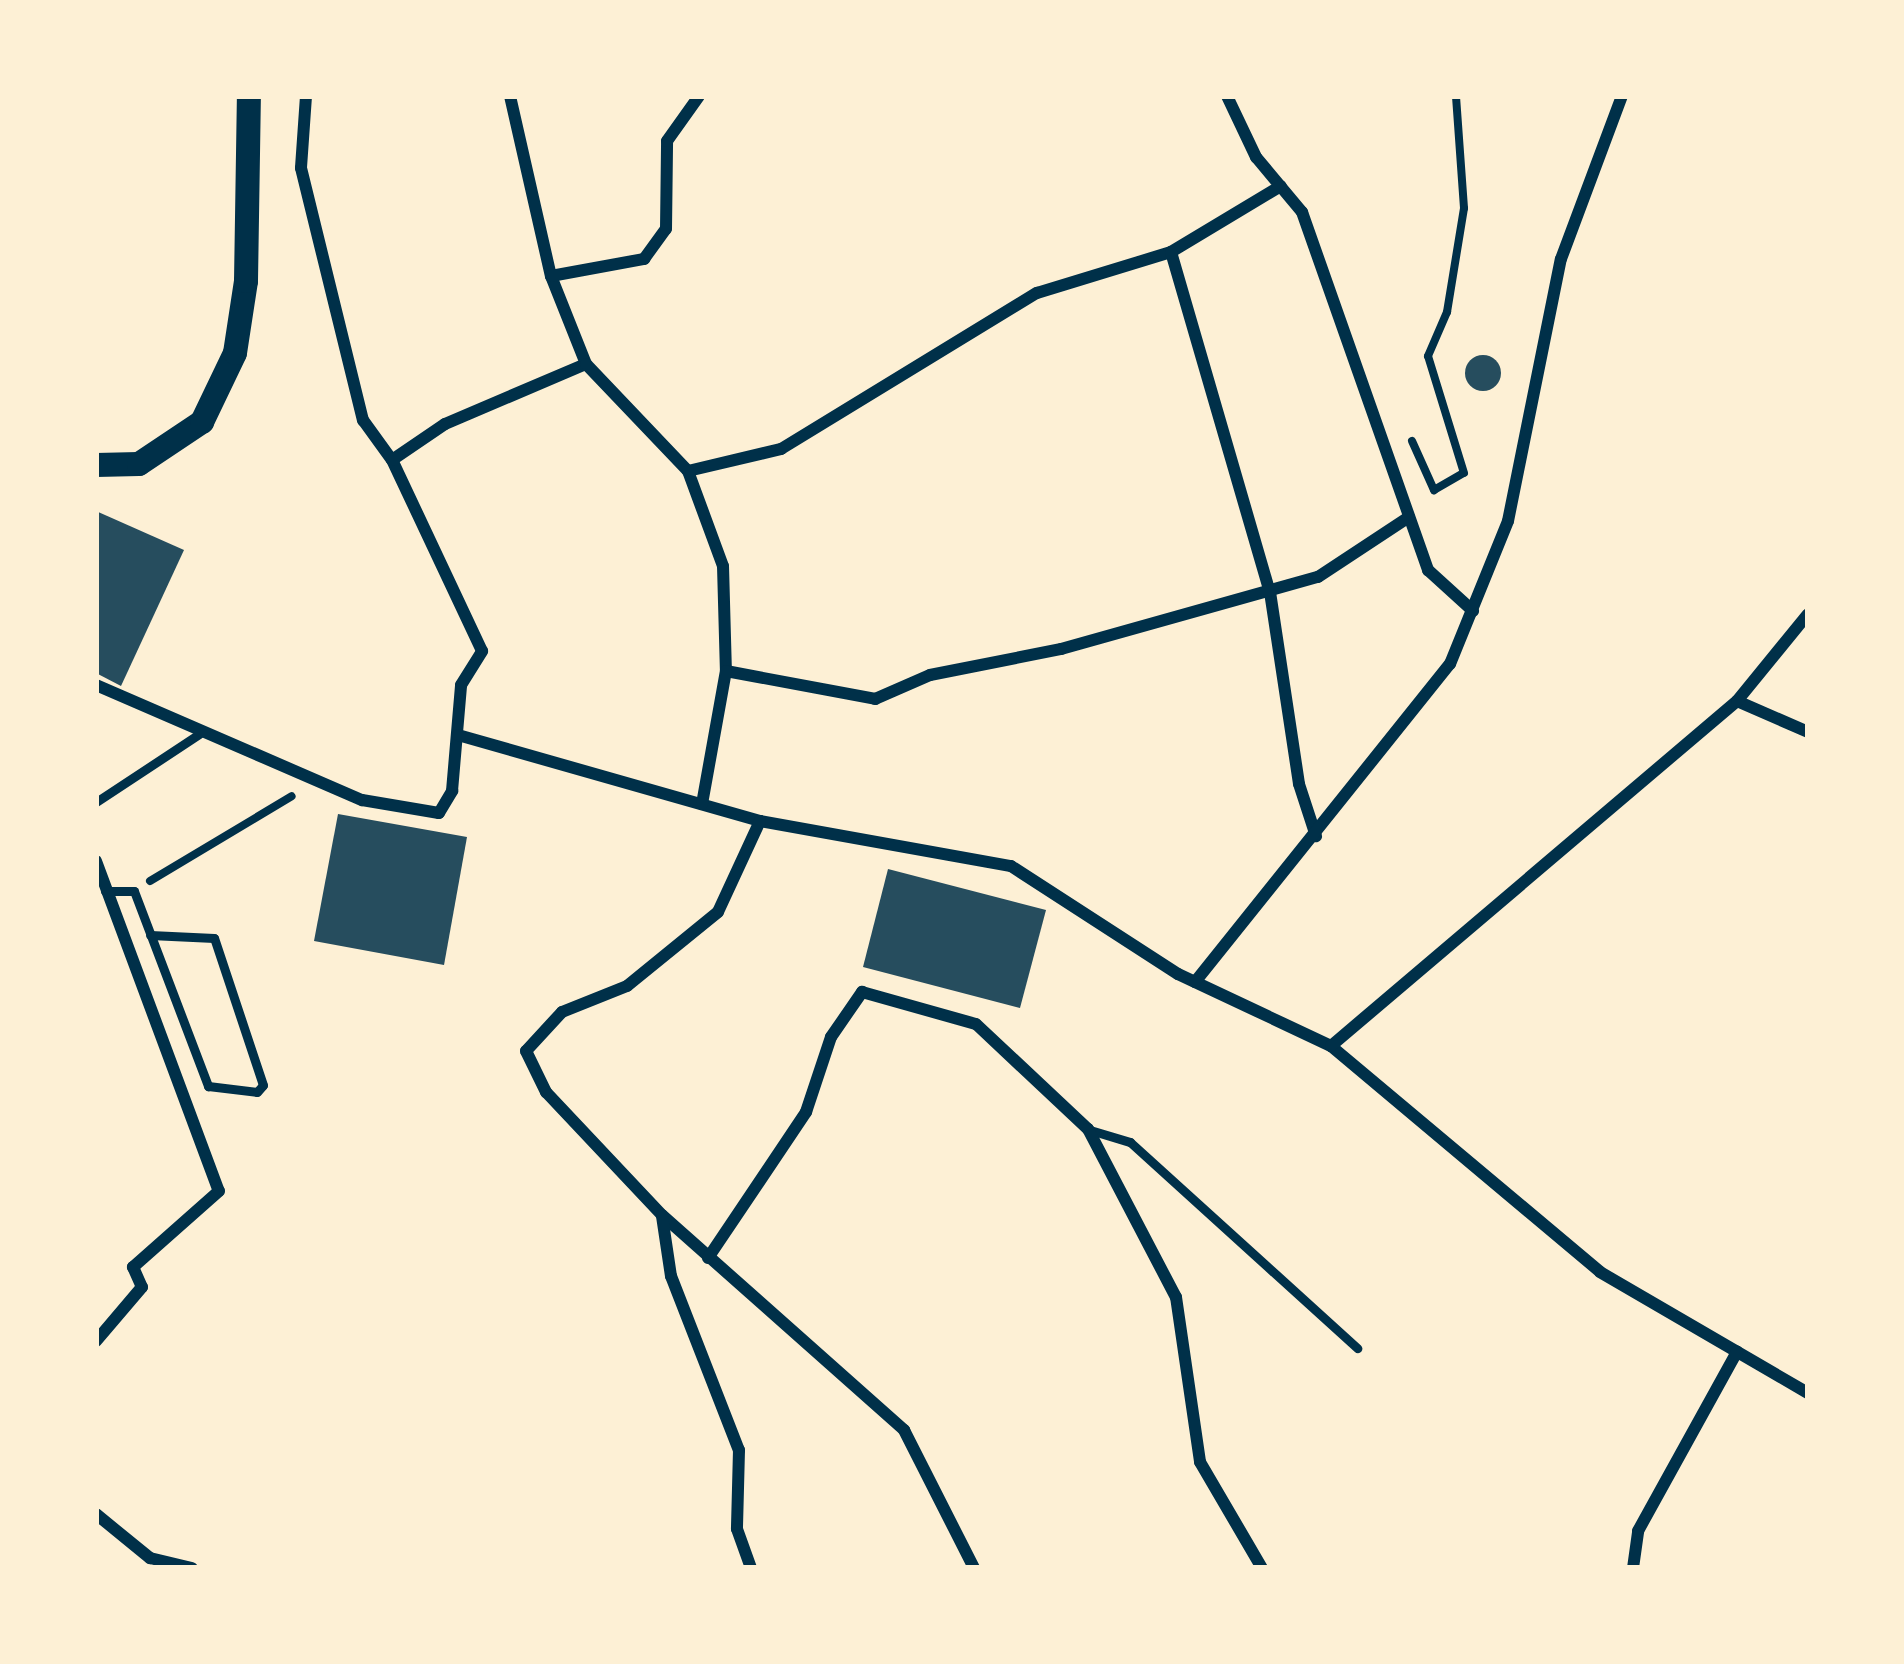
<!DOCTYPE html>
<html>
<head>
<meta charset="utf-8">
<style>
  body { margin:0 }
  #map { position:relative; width:1904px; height:1664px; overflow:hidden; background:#fdf0d5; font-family:"Varela Round",sans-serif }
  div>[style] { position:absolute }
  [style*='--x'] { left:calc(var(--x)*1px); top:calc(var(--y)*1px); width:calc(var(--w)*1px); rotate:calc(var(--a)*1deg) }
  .building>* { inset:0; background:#264d5e }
  .round { border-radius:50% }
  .path>* { height:8px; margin:-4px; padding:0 4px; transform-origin:4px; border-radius:4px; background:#003049 }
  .service>* { height:9px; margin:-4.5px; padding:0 4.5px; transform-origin:4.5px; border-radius:4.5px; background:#003049 }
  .minor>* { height:12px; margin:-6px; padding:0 6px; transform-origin:6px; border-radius:6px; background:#003049 }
  .secondary>* { height:24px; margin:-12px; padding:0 12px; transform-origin:12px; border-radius:12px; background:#003049 }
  span { translate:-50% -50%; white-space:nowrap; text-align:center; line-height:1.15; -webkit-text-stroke:12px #fdf0d5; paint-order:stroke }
  .frame { position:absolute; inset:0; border:99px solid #fdf0d5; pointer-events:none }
</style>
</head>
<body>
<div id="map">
  <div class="building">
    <div class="round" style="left:1465px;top:355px;width:36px;height:36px"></div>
    <div style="clip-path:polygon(96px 511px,184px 550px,121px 686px,96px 673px)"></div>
    <div style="clip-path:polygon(338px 814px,467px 837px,444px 965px,314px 941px)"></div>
    <div style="clip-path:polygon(888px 869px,1046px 910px,1020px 1008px,863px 967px)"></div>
  </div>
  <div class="path">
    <div style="--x:1412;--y:441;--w:54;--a:65.8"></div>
    <div style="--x:1434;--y:490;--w:34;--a:-30"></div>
    <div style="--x:1464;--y:473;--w:122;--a:-107.1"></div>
    <div style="--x:1428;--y:356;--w:48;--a:-66.6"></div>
    <div style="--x:1447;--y:312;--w:105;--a:-80.7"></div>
    <div style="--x:1464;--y:208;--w:112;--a:-94.1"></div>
    <div style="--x:150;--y:881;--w:165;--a:-30.9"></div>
  </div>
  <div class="service">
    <div style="--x:96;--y:802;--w:123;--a:-33.4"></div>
    <div style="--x:105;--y:891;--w:29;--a:0"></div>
    <div style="--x:134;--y:891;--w:209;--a:69.2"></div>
    <div style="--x:208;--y:1086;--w:49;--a:7"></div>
    <div style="--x:257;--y:1092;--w:9;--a:-49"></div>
    <div style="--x:263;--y:1085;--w:155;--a:-108.4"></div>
    <div style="--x:214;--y:938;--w:64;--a:-177.3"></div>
    <div style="--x:1090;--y:1130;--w:42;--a:16.7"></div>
    <div style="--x:1130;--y:1142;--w:307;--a:42.2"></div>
  </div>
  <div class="minor">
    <div style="--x:306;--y:96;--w:72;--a:94"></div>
    <div style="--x:301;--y:168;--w:260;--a:76.2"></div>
    <div style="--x:363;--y:420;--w:49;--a:54.1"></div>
    <div style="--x:510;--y:96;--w:185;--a:77.2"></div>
    <div style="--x:551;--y:276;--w:95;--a:68.3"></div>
    <div style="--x:1227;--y:96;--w:68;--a:64.6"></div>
    <div style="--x:1256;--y:157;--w:72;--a:50.1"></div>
    <div style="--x:1302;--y:212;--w:380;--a:70.6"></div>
    <div style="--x:1428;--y:570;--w:61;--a:42.3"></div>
    <div style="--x:1171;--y:252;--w:128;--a:-31"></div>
    <div style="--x:551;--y:276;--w:95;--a:-10.4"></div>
    <div style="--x:644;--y:259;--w:37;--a:-54"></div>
    <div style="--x:666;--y:229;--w:88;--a:-89.3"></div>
    <div style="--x:667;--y:141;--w:55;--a:-54.6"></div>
    <div style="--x:688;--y:471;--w:96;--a:-13.3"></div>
    <div style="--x:781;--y:449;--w:300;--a:-31.4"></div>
    <div style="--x:1037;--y:293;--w:140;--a:-17"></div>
    <div style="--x:1171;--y:252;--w:354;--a:73.8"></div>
    <div style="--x:1270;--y:592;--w:194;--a:81.4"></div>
    <div style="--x:1299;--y:784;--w:55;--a:71.9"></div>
    <div style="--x:96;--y:685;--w:290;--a:23.4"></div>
    <div style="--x:362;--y:800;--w:78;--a:9.6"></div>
    <div style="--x:439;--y:813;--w:26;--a:-59"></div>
    <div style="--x:452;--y:791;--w:106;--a:-85.1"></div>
    <div style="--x:461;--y:685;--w:40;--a:-58"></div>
    <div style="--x:482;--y:651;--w:211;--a:-115.2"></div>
    <div style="--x:392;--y:460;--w:64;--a:-34.2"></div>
    <div style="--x:445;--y:424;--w:153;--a:-23.1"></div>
    <div style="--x:586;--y:364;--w:148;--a:46.4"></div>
    <div style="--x:688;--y:471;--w:101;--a:69.8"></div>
    <div style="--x:723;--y:566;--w:105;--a:88.4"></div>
    <div style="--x:726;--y:671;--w:152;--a:10.6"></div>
    <div style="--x:875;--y:699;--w:60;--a:-23.6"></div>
    <div style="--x:930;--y:675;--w:134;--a:-11.2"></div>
    <div style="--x:1061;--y:649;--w:267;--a:-15.7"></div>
    <div style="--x:1318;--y:577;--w:109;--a:-33.4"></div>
    <div style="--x:1737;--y:701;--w:77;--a:23.6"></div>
    <div style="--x:458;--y:735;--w:314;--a:15.9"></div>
    <div style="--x:760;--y:821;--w:255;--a:10.2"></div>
    <div style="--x:1011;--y:866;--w:199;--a:32.9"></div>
    <div style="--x:1178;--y:974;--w:169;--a:25.2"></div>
    <div style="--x:1331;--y:1046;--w:351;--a:40"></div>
    <div style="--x:1600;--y:1272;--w:241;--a:30.2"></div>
    <div style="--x:702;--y:804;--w:135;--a:-79.8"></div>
    <div style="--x:760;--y:821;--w:100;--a:114.8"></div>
    <div style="--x:718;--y:912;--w:117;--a:140.9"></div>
    <div style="--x:627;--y:986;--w:70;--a:158.2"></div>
    <div style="--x:562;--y:1012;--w:53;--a:132.7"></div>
    <div style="--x:526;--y:1051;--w:46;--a:64"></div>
    <div style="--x:546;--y:1092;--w:169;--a:46.7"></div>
    <div style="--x:662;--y:1215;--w:324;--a:41.6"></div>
    <div style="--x:904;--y:1430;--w:155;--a:63.1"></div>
    <div style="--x:96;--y:861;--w:352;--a:69.6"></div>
    <div style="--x:219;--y:1191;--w:115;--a:138.5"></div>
    <div style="--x:133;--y:1267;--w:22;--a:66"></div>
    <div style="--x:142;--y:1287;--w:71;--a:130.4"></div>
    <div style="--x:1195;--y:982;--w:408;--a:-51.3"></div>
    <div style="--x:1450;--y:664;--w:154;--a:-67.9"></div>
    <div style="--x:1508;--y:521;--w:267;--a:-78.6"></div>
    <div style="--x:1561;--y:259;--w:174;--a:-69.5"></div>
    <div style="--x:1331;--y:1046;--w:533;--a:-40.36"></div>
    <div style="--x:1737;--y:701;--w:112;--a:-50.8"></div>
    <div style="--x:662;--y:1216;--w:61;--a:81.5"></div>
    <div style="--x:671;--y:1276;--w:187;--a:68.7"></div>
    <div style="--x:739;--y:1450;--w:79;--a:91.5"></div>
    <div style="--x:737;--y:1529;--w:41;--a:70.3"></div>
    <div style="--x:708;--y:1258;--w:176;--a:-56.1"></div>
    <div style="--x:806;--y:1112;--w:79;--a:-71.6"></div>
    <div style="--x:831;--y:1037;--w:55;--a:-55.4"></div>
    <div style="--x:862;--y:992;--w:118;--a:15.7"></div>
    <div style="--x:976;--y:1024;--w:154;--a:43.2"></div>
    <div style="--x:1088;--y:1129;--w:190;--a:62.4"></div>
    <div style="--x:1176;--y:1297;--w:167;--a:81.7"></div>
    <div style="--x:1200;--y:1462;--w:123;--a:59.7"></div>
    <div style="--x:96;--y:1514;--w:70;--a:39.2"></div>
    <div style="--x:150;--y:1558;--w:43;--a:13.4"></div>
    <div style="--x:1633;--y:1568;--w:37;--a:-82"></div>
    <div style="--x:1638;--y:1531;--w:205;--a:-61.1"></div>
  </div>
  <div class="secondary">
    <div style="--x:96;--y:465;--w:43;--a:-1.3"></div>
    <div style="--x:139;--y:464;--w:76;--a:-33.7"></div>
    <div style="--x:202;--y:422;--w:76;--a:-64.4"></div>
    <div style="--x:235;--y:353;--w:73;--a:-81.3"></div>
    <div style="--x:246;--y:281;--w:185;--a:-89.1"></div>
  </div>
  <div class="frame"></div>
</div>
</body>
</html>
